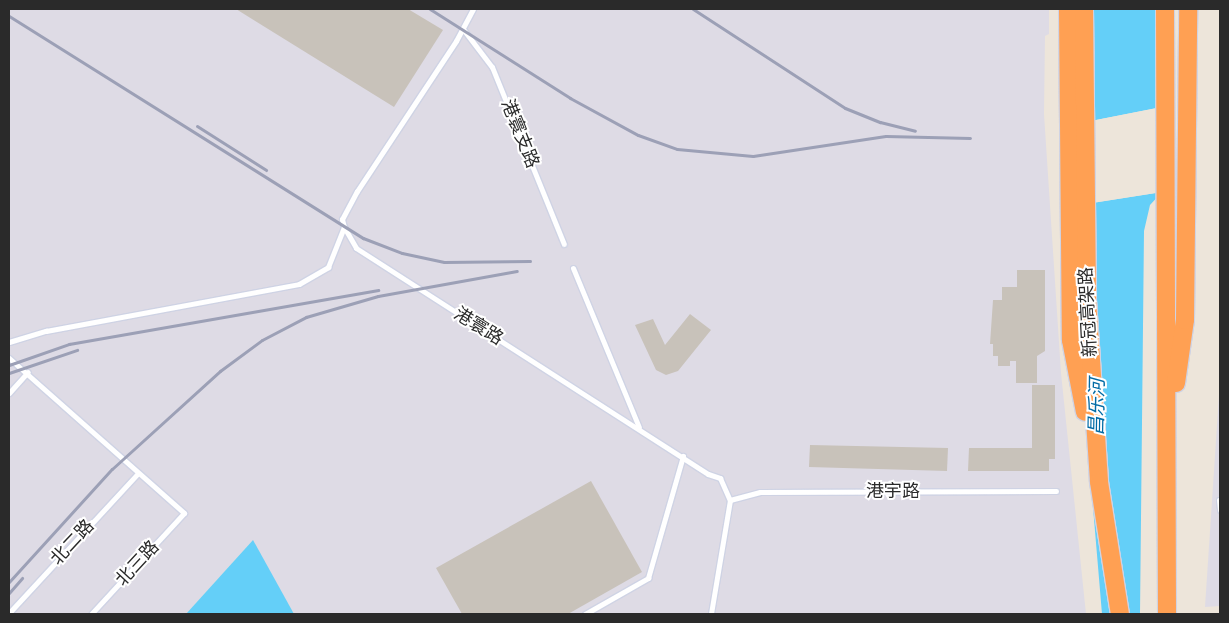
<!DOCTYPE html>
<html>
<head>
<meta charset="utf-8">
<style>
  body { margin:0 }
  #map { position:relative; width:1229px; height:623px; overflow:hidden; background:#ede5da; font-family:"Alegreya Sans","Noto Sans SC",sans-serif }
  div>[style] { position:absolute }
  [style*='--x'] { left:calc(var(--x)*1px); top:calc(var(--y)*1px); width:calc(var(--w)*1px); rotate:calc(var(--a)*1deg) }
  .industrial>* { inset:0; background:#dedbe5 }
  .water>* { inset:0; background:#64cff8 }
  .pier>* { inset:0; background:#ede5da }
  .building>* { inset:0; background:#c8c2ba }
  .roads { filter:drop-shadow(1px 0 #cfd3e4) drop-shadow(-1px 0 #cfd3e4) drop-shadow(0 1px #cfd3e4) drop-shadow(0 -1px #cfd3e4) }
  .lane>* { height:5px; margin:-2.5px; padding:0 2.5px; transform-origin:2.5px; border-radius:2.5px; background:#fff }
  .highway>* { height:18px; margin:-9px; padding:0 9px; transform-origin:9px; border-radius:9px; background:#ffa053 }
  .rail>* { height:3px; margin:-1.5px; padding:0 1.5px; transform-origin:1.5px; border-radius:1.5px; background:#9ca0b6 }
  span { translate:-50% -50%; white-space:nowrap; text-align:center; line-height:1.15; -webkit-text-stroke:4px #fff; paint-order:stroke }
  .street-label { font-size:18px; color:#2a2a2a }
  .water-label { font-size:19px; color:#026ba5; font-style:italic }
  .frame { position:absolute; inset:0; border:10px solid #2a2a2a; pointer-events:none }
</style>
</head>
<body>
<div id="map">
  <div class="industrial">
    <div style="clip-path:polygon(9px 9px,1049px 9px,1049px 34px,1045px 36px,1044px 114px,1061px 373px,1086px 614px,294px 614px,252px 541px,186px 614px,9px 614px)"></div>
    <div style="clip-path:polygon(1220px 380px,1220px 606px,1205px 607px)"></div>
  </div>
  <div class="water">
    <div style="clip-path:polygon(1090px 9px,1162px 9px,1162px 107px,1091px 121px)"></div>
    <div style="clip-path:polygon(1162px 192px,1150px 205px,1144px 231px,1140px 614px,1102px 614px,1088px 448px,1092px 203px)"></div>
    <div style="clip-path:polygon(253px 540px,294px 614px,186px 614px)"></div>
  </div>
  <div class="pier">
    <div style="clip-path:polygon(1162px 107px,1162px 110px,1091px 124px,1091px 121px)"></div>
    <div style="clip-path:polygon(1162px 189px,1162px 192px,1092px 203px,1092px 200px)"></div>
  </div>
  <div class="building">
    <div style="clip-path:polygon(236px 9px,408px 9px,443px 30px,394px 107px)"></div>
    <div style="clip-path:polygon(1017px 270px,1045px 270px,1045px 351px,1037px 356px,1037px 383px,1016px 383px,1016px 361px,1010px 361px,1010px 366px,998px 366px,998px 356px,993px 356px,993px 344px,990px 344px,993px 300px,1002px 300px,1002px 287px,1017px 287px)"></div>
    <div style="clip-path:polygon(690px 314px,711px 330px,678px 371px,666px 375px,656px 370px,635px 325px,653px 319px,665px 345px)"></div>
    <div style="clip-path:polygon(1032px 385px,1055px 385px,1055px 459px,1049px 459px,1049px 471px,968px 471px,969px 448px,1032px 448px)"></div>
    <div style="clip-path:polygon(810px 445px,948px 448px,947px 471px,809px 467px)"></div>
    <div style="clip-path:polygon(591px 481px,642px 572px,568px 614px,462px 614px,436px 568px)"></div>
  </div>
  <div class="roads">
    <div class="lane">
      <div style="--x:473;--y:9;--w:36;--a:118"></div>
      <div style="--x:456;--y:41;--w:180;--a:123.4"></div>
      <div style="--x:357;--y:191;--w:32;--a:118"></div>
      <div style="--x:342;--y:219;--w:8;--a:76"></div>
      <div style="--x:344;--y:227;--w:24;--a:60"></div>
      <div style="--x:356;--y:248;--w:418;--a:32.7"></div>
      <div style="--x:708;--y:474;--w:13;--a:18"></div>
      <div style="--x:720;--y:478;--w:24;--a:66"></div>
      <div style="--x:730;--y:500;--w:116;--a:99.5"></div>
      <div style="--x:463;--y:29;--w:48;--a:52.7"></div>
      <div style="--x:492;--y:67;--w:191;--a:67.9"></div>
      <div style="--x:573;--y:268;--w:172;--a:67.5"></div>
      <div style="--x:9;--y:342;--w:39;--a:-17"></div>
      <div style="--x:46;--y:331;--w:257;--a:-10.5"></div>
      <div style="--x:299;--y:284;--w:34;--a:-30"></div>
      <div style="--x:328;--y:267;--w:43;--a:-68.2"></div>
      <div style="--x:9;--y:358;--w:234;--a:41.5"></div>
      <div style="--x:184;--y:513;--w:137;--a:132.6"></div>
      <div style="--x:9;--y:393;--w:28;--a:-48"></div>
      <div style="--x:730;--y:500;--w:31;--a:-15"></div>
      <div style="--x:760;--y:492;--w:296;--a:-0.2"></div>
      <div style="--x:1219;--y:500;--w:10;--a:84"></div>
      <div style="--x:9;--y:613;--w:190;--a:-47.3"></div>
      <div style="--x:585;--y:614;--w:73;--a:-29.7"></div>
      <div style="--x:648;--y:578;--w:127;--a:-74"></div>
    </div>
    <div class="highway">
      <div style="--x:1068;--y:9;--w:331;--a:89.5"></div>
      <div style="--x:1071;--y:340;--w:73;--a:79"></div>
      <div style="--x:1084;--y:9;--w:291;--a:89.4"></div>
      <div style="--x:1087;--y:300;--w:182;--a:86.2"></div>
      <div style="--x:1099;--y:482;--w:134;--a:81"></div>
      <div style="--x:1165;--y:9;--w:605;--a:89.81"></div>
      <div style="--x:1176;--y:383;--w:64;--a:-81.9"></div>
      <div style="--x:1185;--y:320;--w:311;--a:-89.4"></div>
    </div>
  </div>
  <div class="rail">
    <div style="--x:430;--y:9;--w:166;--a:32.4"></div>
    <div style="--x:570;--y:98;--w:77;--a:28.6"></div>
    <div style="--x:638;--y:135;--w:41;--a:19.7"></div>
    <div style="--x:677;--y:149;--w:76;--a:5.3"></div>
    <div style="--x:753;--y:156;--w:134;--a:-8.6"></div>
    <div style="--x:886;--y:136;--w:84;--a:1.4"></div>
    <div style="--x:693;--y:9;--w:181;--a:33.1"></div>
    <div style="--x:845;--y:108;--w:38;--a:22"></div>
    <div style="--x:880;--y:122;--w:36;--a:14"></div>
    <div style="--x:9;--y:16;--w:418;--a:32.1"></div>
    <div style="--x:363;--y:238;--w:42;--a:21"></div>
    <div style="--x:402;--y:253;--w:43;--a:12.1"></div>
    <div style="--x:444;--y:262;--w:86;--a:-0.7"></div>
    <div style="--x:197;--y:126;--w:82;--a:32.5"></div>
    <div style="--x:9;--y:365;--w:64;--a:-19.3"></div>
    <div style="--x:69;--y:344;--w:314;--a:-9.9"></div>
    <div style="--x:9;--y:373;--w:72;--a:-18.7"></div>
    <div style="--x:9;--y:582;--w:153;--a:-47.7"></div>
    <div style="--x:112;--y:469;--w:146;--a:-42.2"></div>
    <div style="--x:220;--y:371;--w:52;--a:-36.4"></div>
    <div style="--x:262;--y:340;--w:50;--a:-27.6"></div>
    <div style="--x:306;--y:317;--w:75;--a:-16.3"></div>
    <div style="--x:378;--y:296;--w:141;--a:-10.2"></div>
    <div style="--x:9;--y:593;--w:20;--a:-49"></div>
  </div>
  <div class="street-label">
    <span style="left:519px;top:134px;rotate:68deg">港寰支路</span>
    <span style="left:1089px;top:312px;rotate:-93deg">新冠高架路</span>
    <span style="left:478px;top:327px;rotate:32deg">港寰路</span>
    <span style="left:893px;top:492px">港宇路</span>
    <span style="left:73px;top:543px;rotate:-47deg">北二路</span>
    <span style="left:138px;top:564px;rotate:-47deg">北三路</span>
  </div>
  <div class="water-label">
    <span style="left:1098px;top:407px;rotate:-89deg">昌乐河</span>
  </div>
  <div class="frame"></div>
</div>
</body>
</html>
